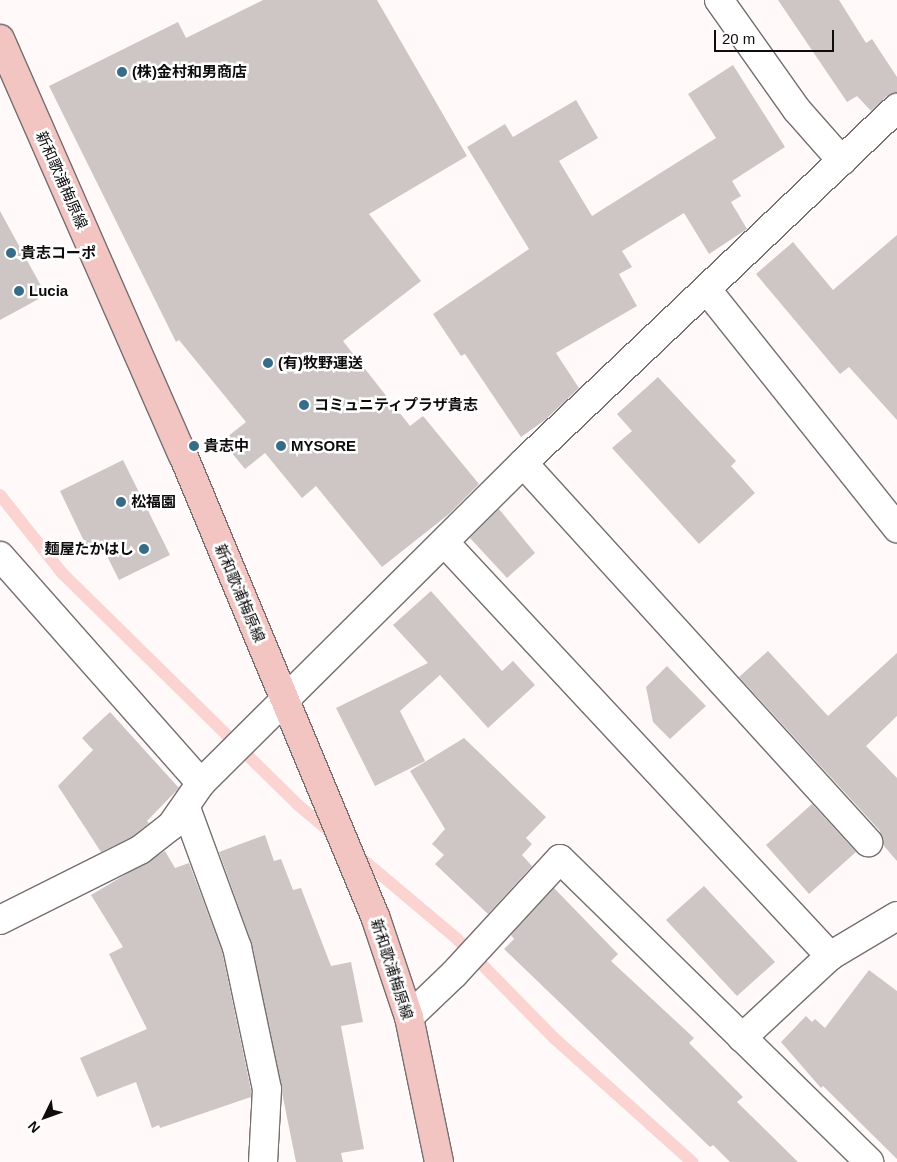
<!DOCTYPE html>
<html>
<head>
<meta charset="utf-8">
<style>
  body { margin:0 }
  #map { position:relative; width:897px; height:1162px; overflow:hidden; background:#fff9f9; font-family:Arial,"Noto Sans JP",sans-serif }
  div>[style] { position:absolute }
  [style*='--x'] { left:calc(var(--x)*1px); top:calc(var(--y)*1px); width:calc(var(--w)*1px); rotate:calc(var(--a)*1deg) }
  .stream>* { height:12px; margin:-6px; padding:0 6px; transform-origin:6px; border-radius:6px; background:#fbd4d1 }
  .building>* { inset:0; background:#cdc6c5 }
  .roads { filter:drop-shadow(1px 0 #756f6f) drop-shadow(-1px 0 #756f6f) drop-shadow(0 1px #756f6f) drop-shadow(0 -1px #756f6f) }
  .minor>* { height:28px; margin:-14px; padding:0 14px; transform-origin:14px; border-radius:14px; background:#fff }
  .major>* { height:28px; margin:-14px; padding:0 14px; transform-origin:14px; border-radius:14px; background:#f2c5c3 }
  .dots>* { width:14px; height:14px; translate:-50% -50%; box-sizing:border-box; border:2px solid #fff; border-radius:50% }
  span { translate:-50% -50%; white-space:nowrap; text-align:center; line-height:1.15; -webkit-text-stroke:5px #fff; paint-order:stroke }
  .poi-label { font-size:15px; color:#0e0c0c; font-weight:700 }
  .left { translate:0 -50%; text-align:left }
  .right { translate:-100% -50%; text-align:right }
  .street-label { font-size:15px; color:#0e0c0c }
  .north { position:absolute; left:20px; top:1092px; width:50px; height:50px; -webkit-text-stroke:4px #fff; paint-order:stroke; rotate:228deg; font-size:14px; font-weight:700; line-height:20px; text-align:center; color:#0e0c0c }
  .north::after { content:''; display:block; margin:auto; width:18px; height:22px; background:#0e0c0c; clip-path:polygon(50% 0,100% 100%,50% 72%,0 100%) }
  .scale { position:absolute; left:714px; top:30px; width:120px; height:22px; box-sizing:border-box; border:2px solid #0e0c0c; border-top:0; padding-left:6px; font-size:15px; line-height:18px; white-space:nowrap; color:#0e0c0c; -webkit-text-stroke:4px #fff; paint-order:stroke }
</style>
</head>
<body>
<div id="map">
  <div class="stream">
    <div style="--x:0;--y:495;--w:100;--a:51.5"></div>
    <div style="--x:62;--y:573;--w:331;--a:44.5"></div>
    <div style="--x:298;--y:805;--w:47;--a:39.8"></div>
    <div style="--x:355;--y:853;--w:133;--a:40.1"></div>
    <div style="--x:457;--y:939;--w:139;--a:45.6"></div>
    <div style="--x:554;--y:1038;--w:186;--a:41.9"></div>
  </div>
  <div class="building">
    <div style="clip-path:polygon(263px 0,377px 0,467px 156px,369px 214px,421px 281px,343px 341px,410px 426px,423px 416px,479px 484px,449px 514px,382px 567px,316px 486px,302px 498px,265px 453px,245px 469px,222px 441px,246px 422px,179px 340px,176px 342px,49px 86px,178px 22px,186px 38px)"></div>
    <div style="clip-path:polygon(778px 0,839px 0,866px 43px,872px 39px,897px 77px,897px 93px,887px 96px,871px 111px,857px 96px,847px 102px)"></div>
    <div style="clip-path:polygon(733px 65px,785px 147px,732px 181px,741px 196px,731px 202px,747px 229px,709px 254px,684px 213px,622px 251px,632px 267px,619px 274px,637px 306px,556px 353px,579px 388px,545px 420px,521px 437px,465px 354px,461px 356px,433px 314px,529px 249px,467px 147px,505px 124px,513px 137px,576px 100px,598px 138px,559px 161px,592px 216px,716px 138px,688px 94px)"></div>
    <div style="clip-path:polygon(0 211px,46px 295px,0 320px)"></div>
    <div style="clip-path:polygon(897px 235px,897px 420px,849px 367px,840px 374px,756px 274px,793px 242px,833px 290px)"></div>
    <div style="clip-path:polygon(658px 377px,736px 461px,731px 466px,755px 493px,699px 544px,612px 448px,632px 431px,617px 414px)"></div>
    <div style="clip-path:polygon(123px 460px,170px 555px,119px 580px,105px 552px,92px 558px,60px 491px)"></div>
    <div style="clip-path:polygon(499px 509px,535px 553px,507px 578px,470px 538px)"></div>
    <div style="clip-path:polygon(431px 591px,502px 671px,513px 661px,535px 685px,488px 728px,440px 675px,400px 711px,425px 761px,375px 786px,336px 708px,428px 663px,393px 625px)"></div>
    <div style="clip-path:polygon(768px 651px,828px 716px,897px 653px,897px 716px,866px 746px,897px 778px,897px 861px,883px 845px,880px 831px,739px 677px)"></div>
    <div style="clip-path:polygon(667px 666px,706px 706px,670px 739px,653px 722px,646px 687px)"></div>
    <div style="clip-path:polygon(110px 712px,179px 788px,147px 821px,149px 823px,132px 837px,101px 852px,58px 786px,93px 750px,82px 738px)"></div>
    <div style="clip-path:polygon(464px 738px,546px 817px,526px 838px,532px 844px,522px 855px,532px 866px,488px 914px,435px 864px,444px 855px,432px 844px,445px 829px,410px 771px)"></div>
    <div style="clip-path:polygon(812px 804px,856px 852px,809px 894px,766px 845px)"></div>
    <div style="clip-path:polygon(265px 835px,274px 861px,281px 859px,293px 890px,301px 888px,331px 966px,351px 962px,363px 1022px,341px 1026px,364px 1149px,341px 1153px,343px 1162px,296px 1162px,252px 944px,219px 852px)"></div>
    <div style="clip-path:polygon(165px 851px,175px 868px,189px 863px,222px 951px,251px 1090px,251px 1097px,160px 1128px,159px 1125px,152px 1128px,136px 1082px,97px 1097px,80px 1058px,147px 1029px,109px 954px,123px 947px,91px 895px)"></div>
    <div style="clip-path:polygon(704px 886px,775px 962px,737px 996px,666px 920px)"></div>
    <div style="clip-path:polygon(554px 888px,618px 954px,611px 961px,694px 1038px,689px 1043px,743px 1097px,737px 1102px,798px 1162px,730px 1162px,713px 1145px,710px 1147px,504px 949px,514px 939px,511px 935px)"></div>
    <div style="clip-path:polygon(869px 970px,897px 991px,897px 1159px,823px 1086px,821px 1088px,781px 1042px,806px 1016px,812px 1022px,815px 1019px,825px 1028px)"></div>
  </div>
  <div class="roads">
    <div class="minor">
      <div style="--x:719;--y:0;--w:135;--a:54.7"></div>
      <div style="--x:797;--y:110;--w:68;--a:48.6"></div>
      <div style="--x:707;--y:290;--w:305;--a:51.4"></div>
      <div style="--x:523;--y:463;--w:513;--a:47.69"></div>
      <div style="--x:445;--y:543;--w:565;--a:47.01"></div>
      <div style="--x:0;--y:556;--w:303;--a:48.5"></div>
      <div style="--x:186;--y:808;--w:148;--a:69.9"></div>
      <div style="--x:237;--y:947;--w:145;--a:78.1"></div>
      <div style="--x:267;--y:1089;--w:73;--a:93.1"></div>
      <div style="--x:0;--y:920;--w:157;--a:-26.6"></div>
      <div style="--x:140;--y:850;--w:39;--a:-38"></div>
      <div style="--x:171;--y:826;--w:52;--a:-55.1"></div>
      <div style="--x:201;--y:783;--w:454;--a:-44.8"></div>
      <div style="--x:523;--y:463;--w:516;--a:-43.51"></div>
      <div style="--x:409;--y:1017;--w:62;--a:-43.7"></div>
      <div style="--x:454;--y:974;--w:156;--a:-47.3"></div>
      <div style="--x:560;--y:859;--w:433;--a:44.4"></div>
      <div style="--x:742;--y:1038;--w:120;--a:-43"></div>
      <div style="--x:830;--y:956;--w:78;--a:-30.8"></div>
    </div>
    <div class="major">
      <div style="--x:0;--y:39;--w:454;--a:66.3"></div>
      <div style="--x:183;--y:455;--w:499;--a:67.4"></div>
      <div style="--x:375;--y:916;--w:107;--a:71.4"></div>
      <div style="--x:409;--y:1017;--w:148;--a:78.3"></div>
    </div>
  </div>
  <div class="dots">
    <div style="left:122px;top:72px;background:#366c88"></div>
    <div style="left:11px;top:253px;background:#366c88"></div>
    <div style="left:19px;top:291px;background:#366c88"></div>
    <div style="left:268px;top:363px;background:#366c88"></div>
    <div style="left:304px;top:405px;background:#366c88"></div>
    <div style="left:194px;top:446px;background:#366c88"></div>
    <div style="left:281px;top:446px;background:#366c88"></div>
    <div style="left:121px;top:502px;background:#366c88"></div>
    <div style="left:144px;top:549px;background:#366c88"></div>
  </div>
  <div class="poi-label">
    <span class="left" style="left:132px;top:72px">(株)金村和男商店</span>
    <span class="left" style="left:21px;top:253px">貴志コーポ</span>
    <span class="left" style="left:29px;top:291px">Lucia</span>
    <span class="left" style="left:278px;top:363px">(有)牧野運送</span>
    <span class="left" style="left:314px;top:405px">コミュニティプラザ貴志</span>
    <span class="left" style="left:204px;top:446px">貴志中</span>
    <span class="left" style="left:291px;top:446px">MYSORE</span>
    <span class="left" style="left:131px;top:502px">松福園</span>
    <span class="right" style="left:134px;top:549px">麺屋たかはし</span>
  </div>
  <div class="street-label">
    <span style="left:62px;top:180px;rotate:66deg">新和歌浦梅原線</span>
    <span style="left:240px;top:593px;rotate:67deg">新和歌浦梅原線</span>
    <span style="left:392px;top:969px;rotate:72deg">新和歌浦梅原線</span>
  </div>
  <div class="north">N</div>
  <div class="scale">20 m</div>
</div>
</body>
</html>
